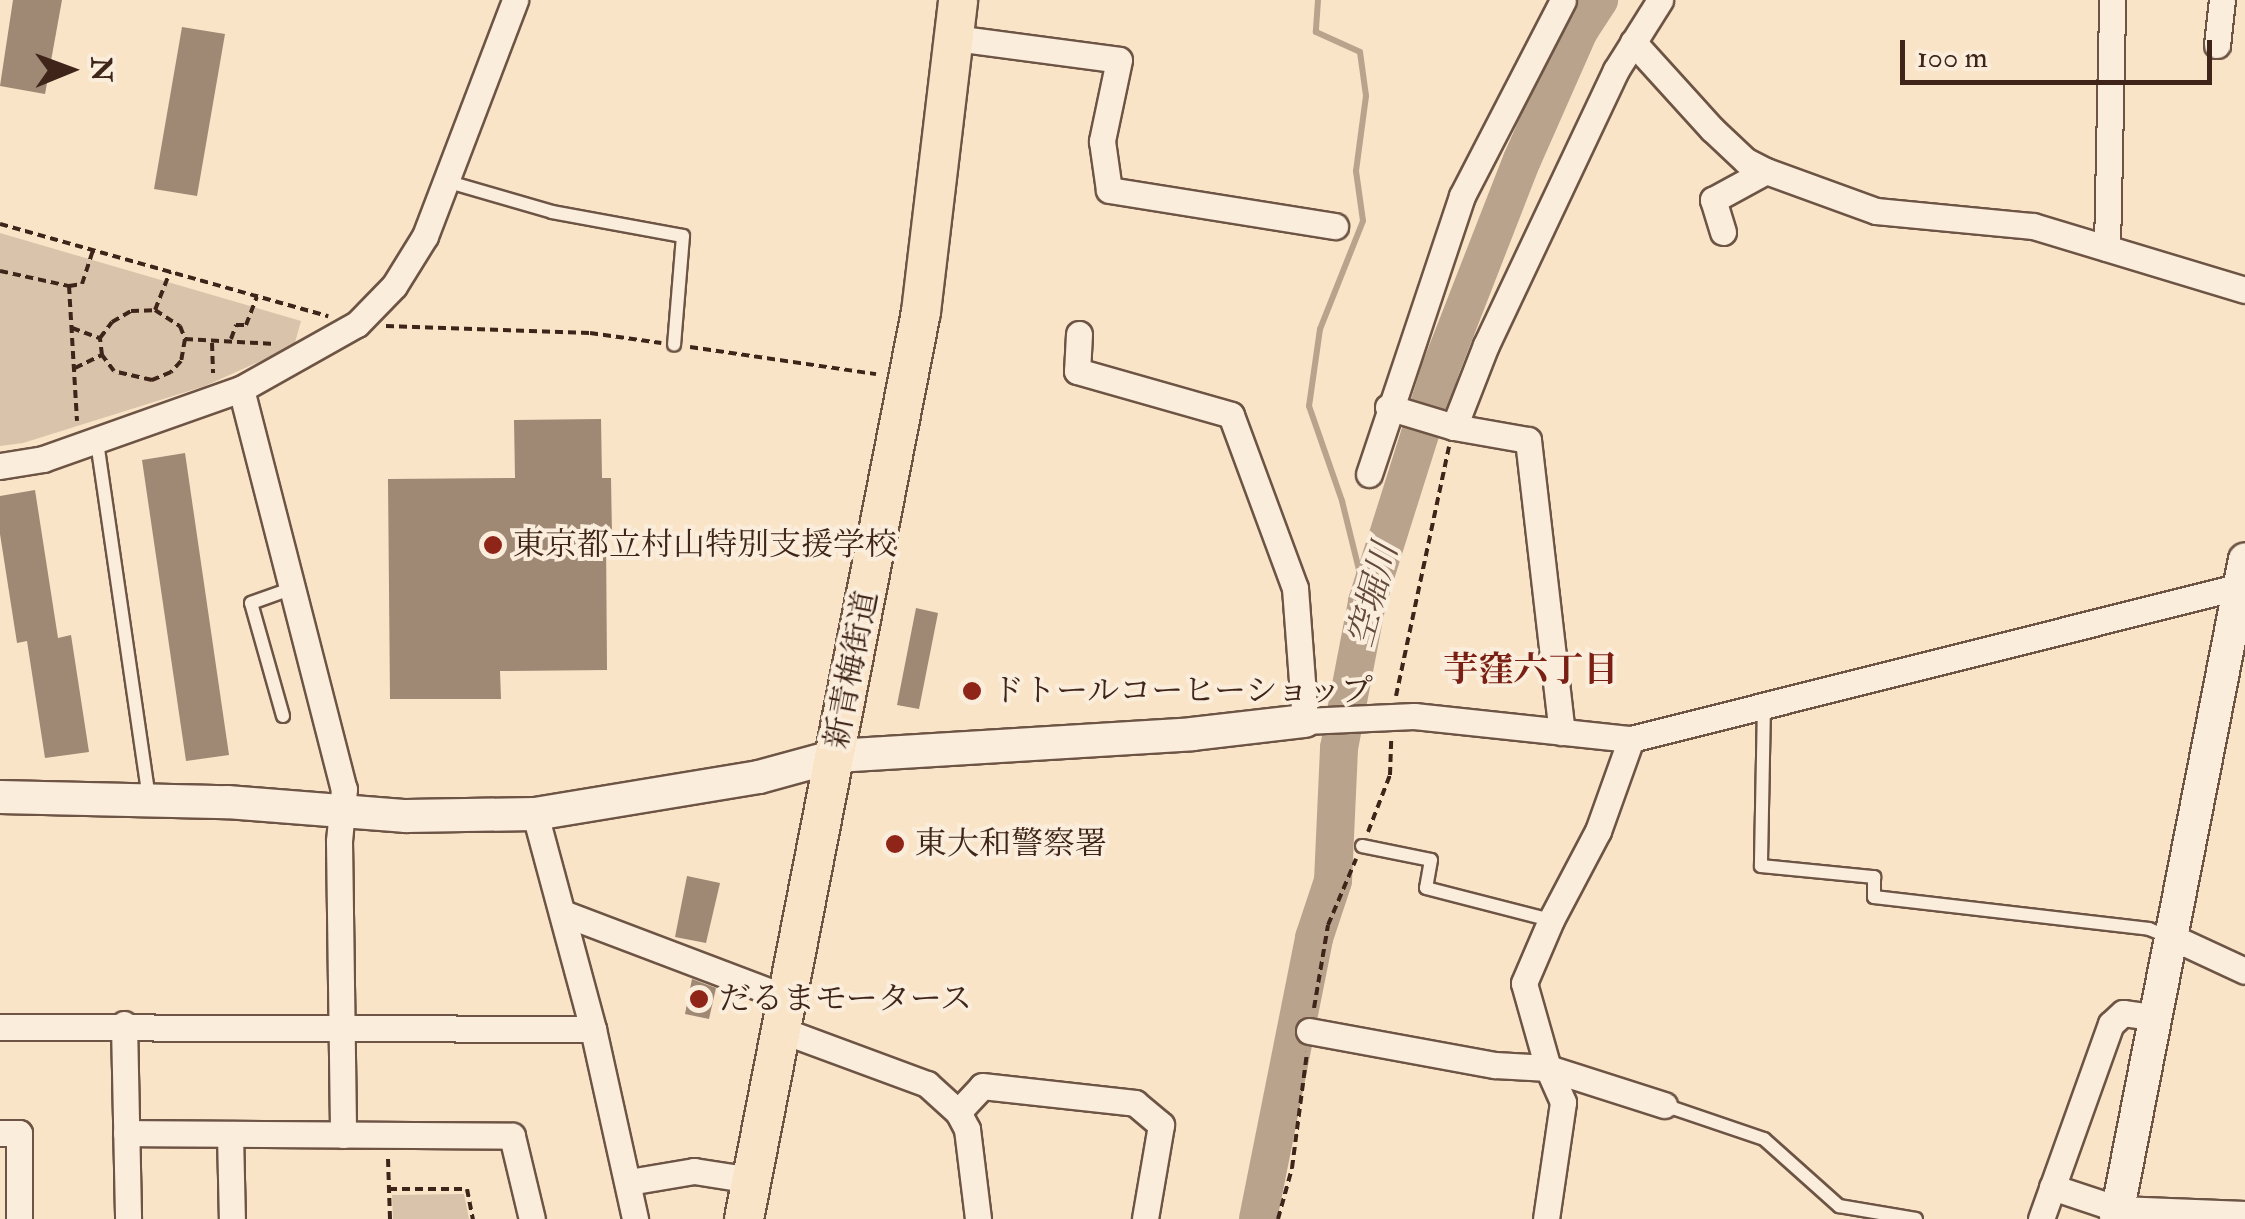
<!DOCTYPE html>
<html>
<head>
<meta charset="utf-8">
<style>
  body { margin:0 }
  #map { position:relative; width:2245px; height:1219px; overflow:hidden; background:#f9e4c8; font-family:"IM FELL Double Pica","Noto Serif JP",serif }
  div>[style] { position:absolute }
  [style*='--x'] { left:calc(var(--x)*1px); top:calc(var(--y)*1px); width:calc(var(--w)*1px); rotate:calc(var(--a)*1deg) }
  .green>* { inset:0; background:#d9c3aa }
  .stream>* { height:6px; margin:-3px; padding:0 3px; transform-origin:3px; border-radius:3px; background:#b9a38c }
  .river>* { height:38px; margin:-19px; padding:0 19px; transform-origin:19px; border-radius:19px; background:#b9a38c }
  .building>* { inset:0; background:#9f8874 }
  .path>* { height:4px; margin-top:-2px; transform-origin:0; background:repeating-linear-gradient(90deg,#3e2419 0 8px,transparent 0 13px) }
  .roads { filter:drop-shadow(2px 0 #6d5445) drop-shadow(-2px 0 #6d5445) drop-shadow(0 2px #6d5445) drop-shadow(0 -2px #6d5445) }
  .lane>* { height:12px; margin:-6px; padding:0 6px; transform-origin:6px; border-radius:6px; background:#fbeddb }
  .street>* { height:25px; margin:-12.5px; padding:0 12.5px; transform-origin:12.5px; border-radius:12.5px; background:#fbeddb }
  .secondary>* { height:32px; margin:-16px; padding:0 16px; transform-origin:16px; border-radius:16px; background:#fbeddb }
  .primary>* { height:38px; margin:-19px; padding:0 19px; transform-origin:19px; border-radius:19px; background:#f9e4c8 }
  .dots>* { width:28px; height:28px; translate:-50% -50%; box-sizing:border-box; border:5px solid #fbeddb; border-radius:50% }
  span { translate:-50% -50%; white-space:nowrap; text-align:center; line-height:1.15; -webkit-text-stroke:8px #fbeddb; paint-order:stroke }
  .poi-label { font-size:32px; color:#3e2419 }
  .left { translate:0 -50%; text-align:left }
  .street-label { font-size:32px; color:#3e2419 }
  .water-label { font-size:35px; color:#634a3c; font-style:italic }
  .neighbourhood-label { font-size:35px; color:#7a1f14; font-weight:700 }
  .north { position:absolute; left:20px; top:20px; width:100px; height:100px; -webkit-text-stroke:8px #fbeddb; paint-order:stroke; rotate:89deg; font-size:28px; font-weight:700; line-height:40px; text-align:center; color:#3e2419 }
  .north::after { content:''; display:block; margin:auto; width:35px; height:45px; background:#3e2419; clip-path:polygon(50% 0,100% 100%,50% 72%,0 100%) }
  .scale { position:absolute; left:1900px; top:40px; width:312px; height:45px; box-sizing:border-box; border:5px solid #3e2419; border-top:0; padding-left:12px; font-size:30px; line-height:35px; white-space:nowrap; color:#3e2419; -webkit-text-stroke:8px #fbeddb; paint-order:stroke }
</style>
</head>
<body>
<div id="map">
  <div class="green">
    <div style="clip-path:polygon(0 233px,301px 321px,294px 346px,205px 386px,23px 443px,0 446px)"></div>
    <div style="clip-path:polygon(464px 1194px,469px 1219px,393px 1219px,392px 1195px)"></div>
  </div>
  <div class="stream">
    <div style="--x:1318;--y:0;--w:32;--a:94"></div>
    <div style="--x:1316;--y:32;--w:48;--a:24.4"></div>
    <div style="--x:1360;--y:52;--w:44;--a:82.2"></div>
    <div style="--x:1366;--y:96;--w:76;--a:97.6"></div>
    <div style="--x:1356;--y:171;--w:50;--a:82"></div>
    <div style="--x:1363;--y:221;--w:116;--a:111.7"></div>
    <div style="--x:1320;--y:329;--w:78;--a:98.1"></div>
    <div style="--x:1309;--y:406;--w:101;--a:70.8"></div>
    <div style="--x:1342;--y:501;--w:104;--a:76.1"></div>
  </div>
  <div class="river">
    <div style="--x:1258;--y:1219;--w:287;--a:-78.7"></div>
    <div style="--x:1314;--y:938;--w:60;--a:-71.6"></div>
    <div style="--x:1333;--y:881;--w:133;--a:-87.4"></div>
    <div style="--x:1339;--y:748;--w:149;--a:-79.1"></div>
    <div style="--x:1367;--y:602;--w:243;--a:-72.5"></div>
    <div style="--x:1440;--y:370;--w:225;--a:-68.7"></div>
    <div style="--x:1522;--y:160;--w:141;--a:-66.2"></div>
    <div style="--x:1579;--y:31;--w:37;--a:-57"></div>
  </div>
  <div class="building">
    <div style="clip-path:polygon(13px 0,62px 0,45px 94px,0 86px)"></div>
    <div style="clip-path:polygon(182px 27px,225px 34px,197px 196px,154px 189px)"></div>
    <div style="clip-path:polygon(601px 419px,602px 478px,611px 478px,612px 536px,606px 536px,607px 670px,500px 671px,501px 699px,390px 699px,388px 479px,515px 478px,514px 420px)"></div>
    <div style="clip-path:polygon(185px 453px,229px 755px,186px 761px,142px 460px)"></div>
    <div style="clip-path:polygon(35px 490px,58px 638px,71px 635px,89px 752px,45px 758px,27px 641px,17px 643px,0 534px,0 496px)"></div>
    <div style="clip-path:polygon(916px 608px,938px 613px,919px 709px,897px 705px)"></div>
    <div style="clip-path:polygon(687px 876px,720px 883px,706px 943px,675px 937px)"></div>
    <div style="clip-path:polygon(692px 979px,716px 988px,709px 1019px,685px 1014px)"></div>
  </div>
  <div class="path">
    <div style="--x:0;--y:224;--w:341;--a:15.7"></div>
    <div style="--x:0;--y:271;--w:71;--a:12.3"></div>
    <div style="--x:69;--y:286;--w:13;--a:-9"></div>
    <div style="--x:82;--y:284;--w:36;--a:-72"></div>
    <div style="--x:69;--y:286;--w:135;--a:86.6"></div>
    <div style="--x:155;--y:310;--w:30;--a:33"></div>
    <div style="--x:180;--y:326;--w:14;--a:69"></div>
    <div style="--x:185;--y:339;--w:22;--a:100"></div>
    <div style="--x:181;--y:361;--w:15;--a:132"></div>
    <div style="--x:171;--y:372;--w:21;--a:157"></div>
    <div style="--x:152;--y:380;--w:39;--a:-167"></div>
    <div style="--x:114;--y:371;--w:20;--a:-127"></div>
    <div style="--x:102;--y:355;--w:17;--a:-97"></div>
    <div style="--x:100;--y:338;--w:20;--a:-53"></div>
    <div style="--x:112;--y:322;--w:22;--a:-30"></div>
    <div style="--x:131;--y:311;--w:24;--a:-2"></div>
    <div style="--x:155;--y:310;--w:41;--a:-68.5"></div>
    <div style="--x:386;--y:326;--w:204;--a:2"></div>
    <div style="--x:590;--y:333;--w:72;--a:8"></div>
    <div style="--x:72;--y:328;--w:30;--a:20"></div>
    <div style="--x:185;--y:339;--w:90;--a:3.2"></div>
    <div style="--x:231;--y:339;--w:15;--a:-70"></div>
    <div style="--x:236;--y:325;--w:10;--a:0"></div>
    <div style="--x:246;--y:325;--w:30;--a:-69"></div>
    <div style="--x:212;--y:343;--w:30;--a:88"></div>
    <div style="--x:690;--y:347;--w:188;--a:8.3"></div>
    <div style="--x:75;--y:368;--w:30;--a:-26"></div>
    <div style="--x:1396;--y:696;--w:255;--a:-78"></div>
    <div style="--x:1368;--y:832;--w:61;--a:-68.9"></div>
    <div style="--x:1390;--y:775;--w:34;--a:-88"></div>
    <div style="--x:1314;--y:1008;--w:84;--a:-80.4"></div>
    <div style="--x:1328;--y:925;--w:72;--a:-67"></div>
    <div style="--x:388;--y:1159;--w:60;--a:88.1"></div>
    <div style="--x:389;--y:1189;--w:78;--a:0"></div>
    <div style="--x:467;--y:1189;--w:31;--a:79"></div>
    <div style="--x:1278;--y:1219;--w:53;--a:-74.6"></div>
    <div style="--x:1292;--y:1168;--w:117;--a:-82.6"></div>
  </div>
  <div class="roads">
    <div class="lane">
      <div style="--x:449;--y:182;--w:107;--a:16.2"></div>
      <div style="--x:552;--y:212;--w:133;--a:10.4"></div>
      <div style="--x:683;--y:236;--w:109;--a:94.7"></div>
      <div style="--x:97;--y:442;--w:361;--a:81.7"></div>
      <div style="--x:1764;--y:705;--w:161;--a:91.1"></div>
      <div style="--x:1761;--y:866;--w:114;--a:5.6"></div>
      <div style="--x:1874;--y:877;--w:20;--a:90"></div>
      <div style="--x:1874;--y:897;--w:277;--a:6.6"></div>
      <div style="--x:2149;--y:929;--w:24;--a:22"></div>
      <div style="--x:283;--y:716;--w:117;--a:-105.8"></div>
      <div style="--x:251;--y:603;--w:45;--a:-19.7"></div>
      <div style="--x:1362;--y:846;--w:70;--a:11.5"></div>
      <div style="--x:1431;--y:860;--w:28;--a:100"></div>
      <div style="--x:1426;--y:888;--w:129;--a:14.4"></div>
      <div style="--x:1664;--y:1105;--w:106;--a:18.8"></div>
      <div style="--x:1764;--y:1139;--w:101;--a:41.8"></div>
      <div style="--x:1839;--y:1206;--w:78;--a:9.6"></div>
    </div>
    <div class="street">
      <div style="--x:955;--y:38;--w:165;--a:7.6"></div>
      <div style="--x:1119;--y:60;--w:83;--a:101.9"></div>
      <div style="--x:1102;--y:141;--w:49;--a:81.9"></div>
      <div style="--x:1109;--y:190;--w:229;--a:9.1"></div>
      <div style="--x:1633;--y:42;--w:118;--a:47.8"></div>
      <div style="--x:1712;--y:129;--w:47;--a:43.3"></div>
      <div style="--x:1746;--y:161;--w:22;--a:27"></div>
      <div style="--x:1766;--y:171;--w:117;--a:20"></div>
      <div style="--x:1876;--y:211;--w:158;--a:5.5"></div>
      <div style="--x:2033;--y:226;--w:221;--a:16.8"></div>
      <div style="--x:2217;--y:45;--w:45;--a:-83.7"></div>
      <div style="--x:1723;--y:232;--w:34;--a:-107"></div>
      <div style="--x:1713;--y:200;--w:60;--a:-28.7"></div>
      <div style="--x:2107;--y:248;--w:248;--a:-88.8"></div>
      <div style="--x:1079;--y:334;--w:37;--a:93"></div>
      <div style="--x:1077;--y:371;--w:160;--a:15.9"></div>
      <div style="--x:1231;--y:415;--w:184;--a:69.7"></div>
      <div style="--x:1295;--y:588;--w:133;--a:85.7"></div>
      <div style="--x:1305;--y:721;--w:109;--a:-2.6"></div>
      <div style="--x:1414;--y:716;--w:218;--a:6.1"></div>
      <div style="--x:1631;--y:739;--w:633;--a:-14.08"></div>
      <div style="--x:241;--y:389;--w:413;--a:75.6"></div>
      <div style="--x:344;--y:789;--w:52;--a:95.5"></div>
      <div style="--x:339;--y:841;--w:294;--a:89.2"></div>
      <div style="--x:1388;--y:407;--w:69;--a:16.9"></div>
      <div style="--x:1454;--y:427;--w:75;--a:10"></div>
      <div style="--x:1528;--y:440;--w:294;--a:83.4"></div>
      <div style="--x:1454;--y:427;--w:88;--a:-68.7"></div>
      <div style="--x:1486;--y:345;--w:304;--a:-64.7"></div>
      <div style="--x:1616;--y:70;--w:83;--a:-57.8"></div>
      <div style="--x:0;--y:466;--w:44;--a:-9.2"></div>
      <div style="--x:43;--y:459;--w:210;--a:-19.5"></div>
      <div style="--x:241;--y:389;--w:133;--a:-29.3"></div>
      <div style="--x:357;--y:324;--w:53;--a:-45.8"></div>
      <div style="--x:394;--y:286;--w:59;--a:-58.2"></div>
      <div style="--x:425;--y:236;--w:253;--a:-69.1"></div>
      <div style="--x:1369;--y:474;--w:293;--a:-71.5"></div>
      <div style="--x:1462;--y:196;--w:220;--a:-62.7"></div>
      <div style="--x:535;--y:814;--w:223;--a:74.9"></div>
      <div style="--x:593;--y:1029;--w:195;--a:77.5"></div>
      <div style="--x:563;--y:913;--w:240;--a:20.8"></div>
      <div style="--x:2174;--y:938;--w:78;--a:24.9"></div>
      <div style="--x:124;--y:1024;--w:195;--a:88.8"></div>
      <div style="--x:0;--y:1027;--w:593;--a:0.19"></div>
      <div style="--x:781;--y:1030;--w:156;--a:20.3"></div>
      <div style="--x:927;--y:1084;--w:42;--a:42.1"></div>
      <div style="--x:958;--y:1112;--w:19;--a:62"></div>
      <div style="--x:967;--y:1129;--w:91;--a:83"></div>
      <div style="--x:1309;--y:1031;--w:189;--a:10.4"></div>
      <div style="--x:1495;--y:1065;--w:53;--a:3.2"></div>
      <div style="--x:1548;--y:1068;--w:122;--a:17.7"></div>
      <div style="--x:958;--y:1112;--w:35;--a:-47"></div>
      <div style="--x:982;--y:1086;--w:154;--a:6.3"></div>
      <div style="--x:1135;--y:1103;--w:34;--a:40"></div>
      <div style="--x:1161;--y:1125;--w:95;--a:99.7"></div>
      <div style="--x:0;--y:1133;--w:19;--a:0"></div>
      <div style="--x:19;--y:1133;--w:86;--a:90"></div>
      <div style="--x:126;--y:1133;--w:386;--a:0.4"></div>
      <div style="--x:512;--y:1136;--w:85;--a:76.5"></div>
      <div style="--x:230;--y:1134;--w:85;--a:88.7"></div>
      <div style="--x:629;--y:1182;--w:66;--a:-9.6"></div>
      <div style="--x:694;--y:1171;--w:59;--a:8.8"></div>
      <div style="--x:2052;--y:1187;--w:70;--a:18.4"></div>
      <div style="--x:2118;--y:1209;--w:127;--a:2.3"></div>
      <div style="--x:1546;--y:1219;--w:118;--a:-81.7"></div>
      <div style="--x:1563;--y:1102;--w:37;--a:-114"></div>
      <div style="--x:1548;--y:1068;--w:88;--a:-105.8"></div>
      <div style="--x:1524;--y:983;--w:69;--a:-66.8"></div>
      <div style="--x:1551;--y:920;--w:101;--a:-62.2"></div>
      <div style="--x:1598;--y:831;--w:98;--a:-70.3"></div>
      <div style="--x:2041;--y:1219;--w:207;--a:-70.3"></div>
      <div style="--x:2111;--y:1024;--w:16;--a:-43"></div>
      <div style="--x:2123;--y:1013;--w:34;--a:8"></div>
    </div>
    <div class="secondary">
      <div style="--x:0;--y:797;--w:227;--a:1.3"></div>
      <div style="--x:227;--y:802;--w:180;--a:4.5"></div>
      <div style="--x:406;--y:816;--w:129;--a:-0.9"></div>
      <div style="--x:535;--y:814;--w:227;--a:-9.4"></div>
      <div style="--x:759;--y:777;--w:80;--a:-15.3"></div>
      <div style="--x:836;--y:756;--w:357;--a:-3.5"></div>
      <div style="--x:1192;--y:734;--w:114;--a:-6.6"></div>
      <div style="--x:2116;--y:1219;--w:672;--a:-78.94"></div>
    </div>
    <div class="primary">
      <div style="--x:744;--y:1219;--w:924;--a:-78.96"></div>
      <div style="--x:921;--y:312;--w:314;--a:-83.2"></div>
    </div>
  </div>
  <div class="dots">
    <div style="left:493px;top:545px;background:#8f2418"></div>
    <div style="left:972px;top:691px;background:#8f2418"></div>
    <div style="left:895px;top:844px;background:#8f2418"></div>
    <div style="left:699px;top:999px;background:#8f2418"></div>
  </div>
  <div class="poi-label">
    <span class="left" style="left:513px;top:545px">東京都立村山特別支援学校</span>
    <span class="left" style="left:992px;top:691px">ドトールコーヒーショップ</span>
    <span class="left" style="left:915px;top:844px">東大和警察署</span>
    <span class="left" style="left:719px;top:999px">だるまモータース</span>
  </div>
  <div class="street-label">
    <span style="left:852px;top:670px;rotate:-79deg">新青梅街道</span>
  </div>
  <div class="water-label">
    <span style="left:1373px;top:595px;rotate:-75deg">空堀川</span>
  </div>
  <div class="neighbourhood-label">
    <span style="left:1531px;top:670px">芋窪六丁目</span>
  </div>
  <div class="north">N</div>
  <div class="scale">100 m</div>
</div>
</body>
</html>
